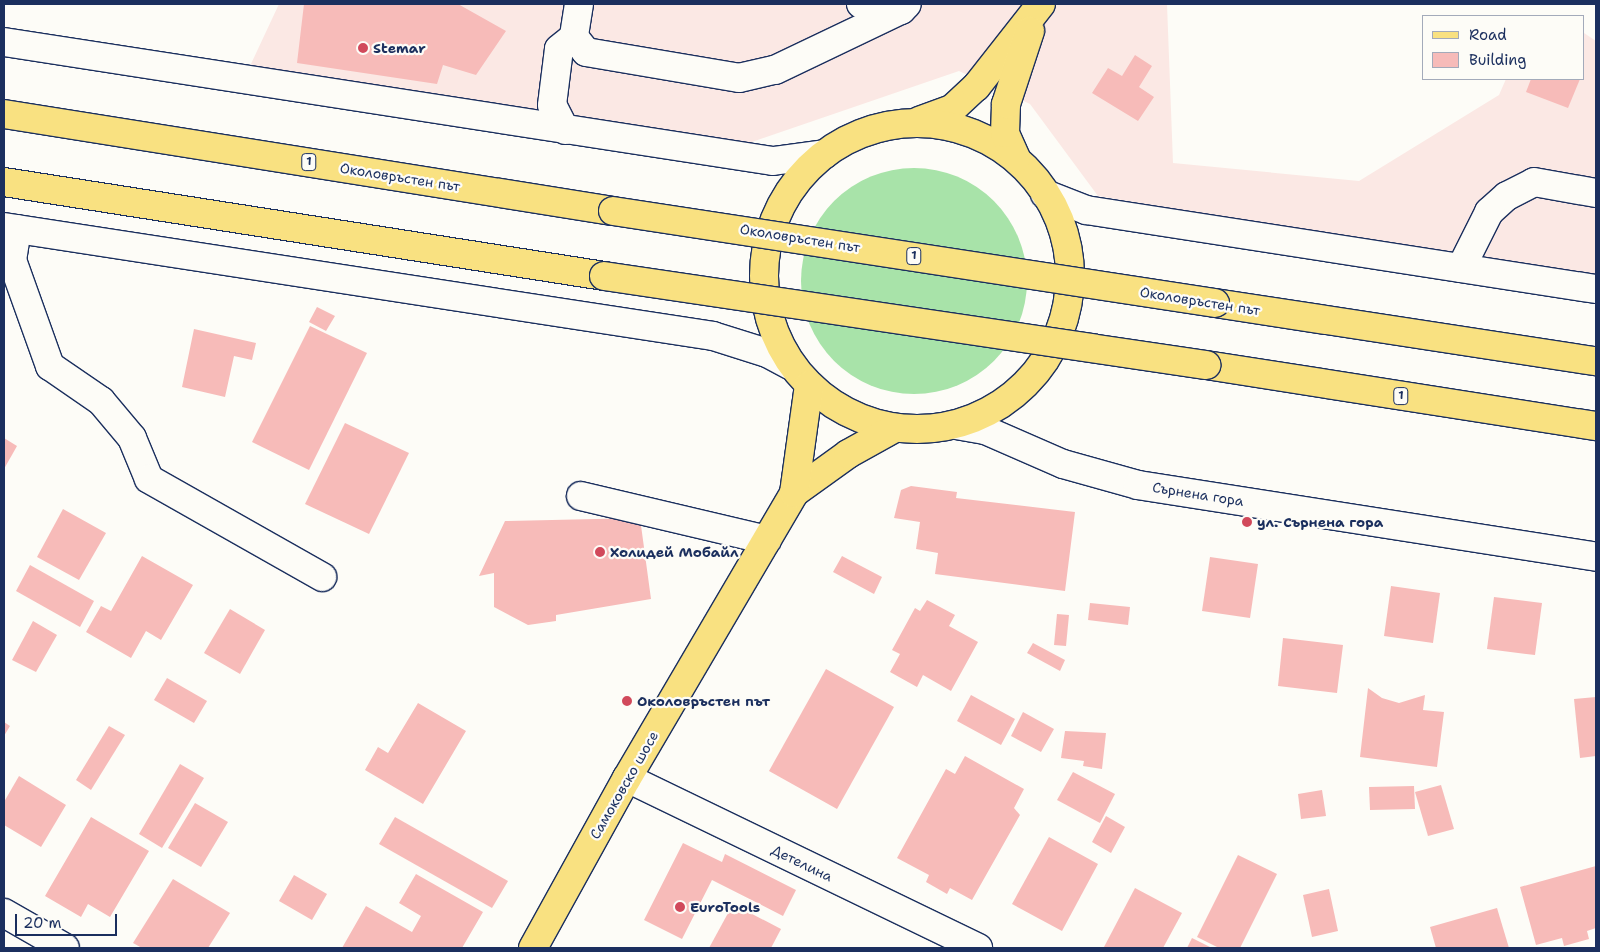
<!DOCTYPE html>
<html>
<head>
<meta charset="utf-8">
<style>
  body { margin:0 }
  #map { position:relative; width:1600px; height:952px; overflow:hidden; background:#fdfcf7; font-family:"Shantell Sans",sans-serif }
  div>[style] { position:absolute }
  [style*='--x'] { left:calc(var(--x)*1px); top:calc(var(--y)*1px); width:calc(var(--w)*1px); rotate:calc(var(--a)*1deg) }
  .built>* { inset:0; background:#fbe8e4 }
  .green>* { inset:0; background:#a8e3a9 }
  .round { border-radius:50% }
  .building>* { inset:0; background:#f7bbb9 }
  .roads { filter:drop-shadow(1px 0 #1b2f5e) drop-shadow(-1px 0 #1b2f5e) drop-shadow(0 1px #1b2f5e) drop-shadow(0 -1px #1b2f5e) }
  .minor>* { height:28px; margin:-14px; padding:0 14px; transform-origin:14px; border-radius:14px; background:#fdfcf7 }
  .major>* { height:28px; margin:-14px; padding:0 14px; transform-origin:14px; border-radius:14px; background:#f9e181 }
  .major>.ring { margin:-14px; padding:0; box-sizing:content-box; background:none; border:28px solid #f9e181; border-radius:50% }
  .highway>* { height:28px; margin:-14px; padding:0 14px; transform-origin:14px; border-radius:14px; background:#f9e181 }
  .bridges { filter:drop-shadow(1px 0 #1b2f5e) drop-shadow(-1px 0 #1b2f5e) drop-shadow(0 1px #1b2f5e) drop-shadow(0 -1px #1b2f5e) }
  .highway-bridge>* { height:28px; margin:-14px; padding:0 14px; transform-origin:14px; border-radius:14px; background:#f9e181 }
  .dots>* { width:14px; height:14px; translate:-50% -50%; box-sizing:border-box; border:2px solid #fdfcf7; border-radius:50% }
  span { translate:-50% -50%; white-space:nowrap; text-align:center; line-height:1.15; -webkit-text-stroke:4.5px #fdfcf7; paint-order:stroke }
  .shield-label span { padding:1px 4px; background:#fdfcf7; border:1px solid; border-radius:4px; -webkit-text-stroke-width:0 }
  .shield-label { font-size:12px; color:#1b2f5e; font-weight:700 }
  .poi-label { font-size:14px; color:#1b2f5e; font-weight:700 }
  .left { translate:0 -50%; text-align:left }
  .street-label { font-size:14px; color:#1b2f5e }
  .frame { position:absolute; inset:0; border:5px solid #1b2f5e; pointer-events:none }
  .legend { position:absolute; left:1422px; top:15px; width:162px; height:65px; box-sizing:border-box; background:#fdfcf7; border:1px solid #a3aaba; margin:0; padding:6px 9px; list-style:none; font-size:15px; color:#1b2f5e }
  .legend li { display:flex; align-items:center; gap:10px; height:25px }
  .legend b { width:25px; border:1px solid #a3aaba }
  .scale { position:absolute; left:15px; top:914px; width:102px; height:22px; box-sizing:border-box; border:2px solid #1b2f5e; border-top:0; padding-left:6px; font-size:15px; line-height:18px; white-space:nowrap; color:#1b2f5e; -webkit-text-stroke:4px #fdfcf7; paint-order:stroke }
</style>
</head>
<body>
<div id="map">
  <div class="built">
    <div style="clip-path:polygon(279px 4px,1167px 4px,1173px 163px,1359px 181px,1499px 95px,1506px 79px,1584px 79px,1584px 33px,1596px 41px,1596px 279px,1098px 196px,1030px 104px,959px 71px,749px 143px,250px 66px)"></div>
  </div>
  <div class="green">
    <div class="round" style="left:801px;top:168px;width:226px;height:226px"></div>
  </div>
  <div class="building">
    <div style="clip-path:polygon(304px 4px,458px 4px,506px 31px,476px 75px,443px 65px,437px 84px,297px 63px)"></div>
    <div style="clip-path:polygon(1135px 55px,1152px 66px,1139px 87px,1154px 97px,1138px 121px,1092px 93px,1108px 68px,1122px 76px)"></div>
    <div style="clip-path:polygon(1531px 79px,1580px 79px,1568px 108px,1526px 92px)"></div>
    <div style="clip-path:polygon(317px 307px,335px 316px,326px 331px,309px 322px)"></div>
    <div style="clip-path:polygon(310px 326px,367px 353px,309px 470px,252px 442px)"></div>
    <div style="clip-path:polygon(194px 329px,256px 343px,252px 360px,234px 356px,225px 397px,182px 387px)"></div>
    <div style="clip-path:polygon(345px 423px,409px 453px,369px 534px,305px 504px)"></div>
    <div style="clip-path:polygon(4px 438px,17px 446px,4px 469px)"></div>
    <div style="clip-path:polygon(911px 486px,957px 492px,956px 498px,1075px 512px,1065px 591px,935px 574px,938px 553px,916px 549px,920px 522px,894px 518px,901px 490px)"></div>
    <div style="clip-path:polygon(63px 509px,106px 533px,79px 580px,37px 557px)"></div>
    <div style="clip-path:polygon(640px 518px,651px 599px,556px 615px,556px 621px,528px 625px,494px 607px,494px 573px,479px 576px,505px 521px)"></div>
    <div style="clip-path:polygon(142px 556px,193px 585px,161px 640px,146px 631px,131px 658px,86px 632px,101px 606px,111px 611px)"></div>
    <div style="clip-path:polygon(842px 556px,882px 577px,874px 594px,833px 572px)"></div>
    <div style="clip-path:polygon(1210px 557px,1258px 564px,1250px 618px,1202px 611px)"></div>
    <div style="clip-path:polygon(30px 565px,94px 601px,80px 627px,16px 591px)"></div>
    <div style="clip-path:polygon(1391px 586px,1440px 593px,1433px 643px,1384px 636px)"></div>
    <div style="clip-path:polygon(1494px 597px,1542px 603px,1535px 655px,1487px 649px)"></div>
    <div style="clip-path:polygon(927px 600px,955px 615px,949px 626px,978px 642px,951px 691px,923px 675px,917px 687px,890px 672px,900px 654px,892px 650px,915px 608px,920px 611px)"></div>
    <div style="clip-path:polygon(1090px 603px,1130px 607px,1128px 625px,1088px 620px)"></div>
    <div style="clip-path:polygon(230px 609px,265px 630px,240px 674px,204px 653px)"></div>
    <div style="clip-path:polygon(1057px 614px,1069px 615px,1066px 646px,1054px 645px)"></div>
    <div style="clip-path:polygon(33px 621px,57px 635px,36px 672px,12px 660px)"></div>
    <div style="clip-path:polygon(1283px 638px,1343px 645px,1337px 693px,1278px 686px)"></div>
    <div style="clip-path:polygon(1033px 643px,1065px 660px,1060px 671px,1027px 653px)"></div>
    <div style="clip-path:polygon(826px 669px,894px 707px,837px 809px,769px 771px)"></div>
    <div style="clip-path:polygon(167px 678px,207px 701px,194px 723px,154px 700px)"></div>
    <div style="clip-path:polygon(1368px 688px,1382px 698px,1399px 703px,1425px 695px,1423px 710px,1444px 712px,1437px 767px,1360px 757px)"></div>
    <div style="clip-path:polygon(971px 695px,1015px 719px,1001px 745px,957px 721px)"></div>
    <div style="clip-path:polygon(1596px 697px,1596px 756px,1580px 758px,1574px 699px)"></div>
    <div style="clip-path:polygon(418px 703px,466px 731px,423px 804px,365px 770px,378px 747px,388px 753px)"></div>
    <div style="clip-path:polygon(1023px 712px,1054px 729px,1041px 752px,1011px 736px)"></div>
    <div style="clip-path:polygon(4px 722px,10px 726px,4px 736px)"></div>
    <div style="clip-path:polygon(109px 726px,125px 735px,91px 790px,76px 780px)"></div>
    <div style="clip-path:polygon(1065px 731px,1106px 733px,1102px 769px,1083px 766px,1084px 761px,1061px 758px)"></div>
    <div style="clip-path:polygon(965px 756px,1024px 789px,1014px 808px,1020px 815px,972px 900px,950px 888px,947px 894px,926px 882px,929px 875px,897px 858px,946px 769px,955px 774px)"></div>
    <div style="clip-path:polygon(180px 764px,204px 778px,162px 848px,139px 834px)"></div>
    <div style="clip-path:polygon(1073px 772px,1115px 794px,1100px 823px,1057px 800px)"></div>
    <div style="clip-path:polygon(19px 776px,66px 805px,41px 847px,4px 825px,4px 802px)"></div>
    <div style="clip-path:polygon(1441px 785px,1454px 829px,1428px 836px,1415px 792px)"></div>
    <div style="clip-path:polygon(1414px 786px,1415px 809px,1370px 810px,1369px 787px)"></div>
    <div style="clip-path:polygon(1322px 790px,1326px 816px,1301px 819px,1298px 794px)"></div>
    <div style="clip-path:polygon(195px 803px,228px 822px,201px 867px,168px 848px)"></div>
    <div style="clip-path:polygon(1106px 816px,1125px 827px,1111px 853px,1092px 842px)"></div>
    <div style="clip-path:polygon(91px 817px,149px 851px,110px 917px,88px 904px,81px 917px,45px 896px)"></div>
    <div style="clip-path:polygon(395px 817px,508px 881px,492px 908px,379px 844px)"></div>
    <div style="clip-path:polygon(1049px 837px,1098px 864px,1062px 931px,1012px 904px)"></div>
    <div style="clip-path:polygon(683px 843px,722px 862px,725px 854px,796px 890px,783px 916px,712px 880px,682px 939px,644px 920px)"></div>
    <div style="clip-path:polygon(1238px 855px,1277px 874px,1240px 948px,1219px 948px,1197px 937px)"></div>
    <div style="clip-path:polygon(1596px 866px,1596px 928px,1587px 931px,1589px 939px,1564px 946px,1562px 938px,1536px 945px,1520px 887px)"></div>
    <div style="clip-path:polygon(416px 874px,483px 912px,462px 948px,342px 948px,366px 906px,412px 932px,421px 916px,399px 903px)"></div>
    <div style="clip-path:polygon(294px 875px,327px 894px,312px 920px,279px 901px)"></div>
    <div style="clip-path:polygon(173px 879px,230px 913px,208px 948px,142px 948px,133px 943px)"></div>
    <div style="clip-path:polygon(1135px 888px,1182px 913px,1163px 948px,1107px 948px,1104px 947px)"></div>
    <div style="clip-path:polygon(1329px 889px,1338px 931px,1312px 937px,1303px 895px)"></div>
    <div style="clip-path:polygon(733px 904px,781px 929px,771px 948px,709px 948px)"></div>
    <div style="clip-path:polygon(1497px 908px,1509px 948px,1436px 948px,1430px 927px)"></div>
    <div style="clip-path:polygon(1192px 938px,1212px 948px,1187px 948px)"></div>
  </div>
  <div class="roads">
    <div class="minor">
      <div style="--x:579;--y:4;--w:33;--a:99"></div>
      <div style="--x:574;--y:37;--w:19;--a:51"></div>
      <div style="--x:586;--y:52;--w:155;--a:9.6"></div>
      <div style="--x:739;--y:78;--w:37;--a:-13"></div>
      <div style="--x:775;--y:70;--w:140;--a:-25.5"></div>
      <div style="--x:901;--y:10;--w:8;--a:-45"></div>
      <div style="--x:861;--y:4;--w:40;--a:8.5"></div>
      <div style="--x:4;--y:42;--w:778;--a:8.8"></div>
      <div style="--x:773;--y:161;--w:52;--a:-7.7"></div>
      <div style="--x:565;--y:130;--w:28;--a:-117"></div>
      <div style="--x:552;--y:105;--w:56;--a:-82.9"></div>
      <div style="--x:559;--y:49;--w:19;--a:-39"></div>
      <div style="--x:1045;--y:194;--w:44;--a:21.3"></div>
      <div style="--x:1086;--y:210;--w:516;--a:8.81"></div>
      <div style="--x:4;--y:227;--w:717;--a:8.74"></div>
      <div style="--x:713;--y:336;--w:57;--a:17.5"></div>
      <div style="--x:767;--y:353;--w:27;--a:28"></div>
      <div style="--x:17;--y:229;--w:31;--a:99"></div>
      <div style="--x:12;--y:260;--w:113;--a:70.3"></div>
      <div style="--x:50;--y:366;--w:62;--a:34.5"></div>
      <div style="--x:101;--y:401;--w:48;--a:50"></div>
      <div style="--x:132;--y:438;--w:44;--a:67.5"></div>
      <div style="--x:149;--y:479;--w:199;--a:29.5"></div>
      <div style="--x:1461;--y:268;--w:63;--a:-63.4"></div>
      <div style="--x:1489;--y:212;--w:24;--a:-42"></div>
      <div style="--x:1507;--y:196;--w:30;--a:-27"></div>
      <div style="--x:1534;--y:182;--w:63;--a:10.1"></div>
      <div style="--x:956;--y:425;--w:29;--a:10"></div>
      <div style="--x:985;--y:430;--w:85;--a:23.6"></div>
      <div style="--x:1063;--y:464;--w:78;--a:15.6"></div>
      <div style="--x:1138;--y:485;--w:464;--a:8.9"></div>
      <div style="--x:581;--y:496;--w:191;--a:13.3"></div>
      <div style="--x:627;--y:778;--w:390;--a:25.8"></div>
      <div style="--x:4;--y:913;--w:70;--a:29.8"></div>
    </div>
    <div class="major">
      <div style="--x:919;--y:121;--w:35;--a:-20"></div>
      <div style="--x:952;--y:109;--w:33;--a:-43"></div>
      <div style="--x:976;--y:87;--w:105;--a:-51.9"></div>
      <div class="ring" style="left:764px;top:123px;width:278px;height:278px"></div>
      <div style="--x:1016;--y:158;--w:27;--a:-114"></div>
      <div style="--x:1005;--y:133;--w:29;--a:-88"></div>
      <div style="--x:1006;--y:104;--w:77;--a:-71.8"></div>
      <div style="--x:794;--y:493;--w:67;--a:-35.8"></div>
      <div style="--x:848;--y:454;--w:54;--a:-29"></div>
      <div style="--x:533;--y:948;--w:194;--a:-61.1"></div>
      <div style="--x:627;--y:778;--w:330;--a:-59.6"></div>
      <div style="--x:794;--y:493;--w:109;--a:-82.1"></div>
    </div>
    <div class="highway">
      <div style="--x:4;--y:114;--w:617;--a:9.05"></div>
      <div style="--x:4;--y:182;--w:607;--a:8.9"></div>
      <div style="--x:1215;--y:303;--w:385;--a:8.7"></div>
      <div style="--x:1206;--y:365;--w:395;--a:8.9"></div>
    </div>
  </div>
  <div class="bridges">
    <div class="highway-bridge">
      <div style="--x:613;--y:211;--w:609;--a:8.69"></div>
      <div style="--x:604;--y:276;--w:609;--a:8.41"></div>
    </div>
  </div>
  <div class="dots">
    <div style="left:363px;top:48px;background:#d1495b"></div>
    <div style="left:1247px;top:522px;background:#d1495b"></div>
    <div style="left:600px;top:552px;background:#d1495b"></div>
    <div style="left:627px;top:701px;background:#d1495b"></div>
    <div style="left:680px;top:907px;background:#d1495b"></div>
  </div>
  <div class="shield-label">
    <span style="left:309px;top:162px">1</span>
    <span style="left:914px;top:256px">1</span>
    <span style="left:1401px;top:396px">1</span>
  </div>
  <div class="poi-label">
    <span class="left" style="left:373px;top:48px">Stemar</span>
    <span class="left" style="left:1257px;top:522px">ул. Сърнена гора</span>
    <span class="left" style="left:610px;top:552px">Холидей Мобайл</span>
    <span class="left" style="left:637px;top:701px">Околовръстен път</span>
    <span class="left" style="left:690px;top:907px">EuroTools</span>
  </div>
  <div class="street-label">
    <span style="left:400px;top:177px;rotate:9deg">Околовръстен път</span>
    <span style="left:800px;top:238px;rotate:9deg">Околовръстен път</span>
    <span style="left:1200px;top:301px;rotate:9deg">Околовръстен път</span>
    <span style="left:1198px;top:494px;rotate:9deg">Сърнена гора</span>
    <span style="left:624px;top:785px;rotate:-60deg">Самоковско шосе</span>
    <span style="left:802px;top:863px;rotate:26deg">Детелина</span>
  </div>
  <div class="frame"></div>
  <ul class="legend">
  <li><b style="height:6px;background:#f9e181"></b>Road</li>
  <li><b style="height:14px;background:#f7bbb9"></b>Building</li>
  </ul>
  <div class="scale">20 m</div>
</div>
</body>
</html>
